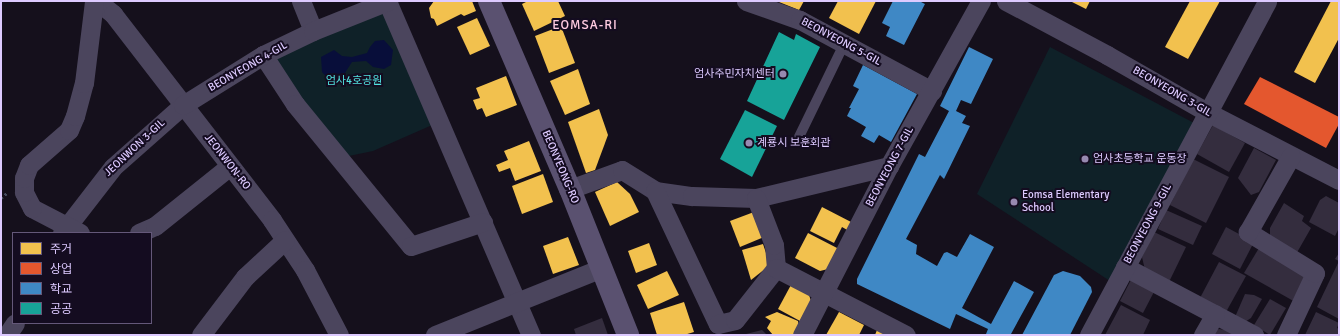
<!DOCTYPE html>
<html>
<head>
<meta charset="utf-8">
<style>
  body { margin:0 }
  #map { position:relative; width:1340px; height:336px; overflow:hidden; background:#15101c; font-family:Signika,"Noto Sans KR",sans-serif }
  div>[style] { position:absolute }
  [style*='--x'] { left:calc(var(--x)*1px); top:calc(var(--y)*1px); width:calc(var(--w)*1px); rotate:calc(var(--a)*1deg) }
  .green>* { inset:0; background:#0f2128 }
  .water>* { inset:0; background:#080e3a }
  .homes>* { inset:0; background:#f2c14e }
  .shops>* { inset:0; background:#e4572e }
  .schools>* { inset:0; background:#3f88c5 }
  .public>* { inset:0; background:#17a398 }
  .building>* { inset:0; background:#342d3e }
  .path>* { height:2.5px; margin-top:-1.25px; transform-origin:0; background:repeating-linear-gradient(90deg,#464d5f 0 2px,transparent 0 5px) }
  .lane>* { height:10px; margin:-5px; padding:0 5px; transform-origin:5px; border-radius:5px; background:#4b455d }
  .street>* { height:19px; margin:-9.5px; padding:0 9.5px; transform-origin:9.5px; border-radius:9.5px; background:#4b455d }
  .secondary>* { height:22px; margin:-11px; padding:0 11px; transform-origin:11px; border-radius:11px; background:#5a5170 }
  .dots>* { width:11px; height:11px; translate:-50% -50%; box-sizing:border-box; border:2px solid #140c20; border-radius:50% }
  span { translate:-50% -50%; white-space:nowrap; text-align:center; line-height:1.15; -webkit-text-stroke:4px #140c20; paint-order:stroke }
  .street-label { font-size:11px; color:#ddcaff }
  .poi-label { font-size:11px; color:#ddcaff }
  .right { translate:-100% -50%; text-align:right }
  .left { translate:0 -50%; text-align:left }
  .park-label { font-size:11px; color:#52e3e1 }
  .quarter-label { font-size:13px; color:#ffcce1; letter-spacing:1px }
  .frame { position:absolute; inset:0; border:2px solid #ddcaff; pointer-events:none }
  .legend { position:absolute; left:12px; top:232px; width:140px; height:92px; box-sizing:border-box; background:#140c20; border:1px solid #645879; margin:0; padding:5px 7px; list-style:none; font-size:12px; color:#ddcaff }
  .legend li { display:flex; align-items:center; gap:8px; height:20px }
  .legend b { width:20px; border:1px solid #645879 }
</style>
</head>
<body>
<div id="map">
  <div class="green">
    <div style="clip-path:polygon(385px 2px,439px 122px,373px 151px,339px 158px,263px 55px)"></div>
    <div style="clip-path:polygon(1050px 47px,1194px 123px,1110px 281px,977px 194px)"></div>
  </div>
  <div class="water">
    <div style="clip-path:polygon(384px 40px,393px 50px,391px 65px,384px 69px,373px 67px,366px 61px,352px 62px,341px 79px,330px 81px,322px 72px,321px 57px,334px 50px,342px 56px,352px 57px,367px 53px,370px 47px,375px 41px)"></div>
  </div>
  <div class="homes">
    <div style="clip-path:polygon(434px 1px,472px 1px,476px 11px,464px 16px,461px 14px,437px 26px,434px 19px,431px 18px,429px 8px)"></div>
    <div style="clip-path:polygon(528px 1px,558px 1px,565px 16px,534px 31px,522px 4px)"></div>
    <div style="clip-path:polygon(804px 1px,799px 10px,779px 2px,779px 1px)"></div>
    <div style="clip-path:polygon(838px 1px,876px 1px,859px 34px,829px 18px)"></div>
    <div style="clip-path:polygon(1070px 1px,1090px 1px,1086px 9px)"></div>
    <div style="clip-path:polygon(1190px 1px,1220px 1px,1188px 59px,1165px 47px)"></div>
    <div style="clip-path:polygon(1331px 1px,1339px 1px,1339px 38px,1315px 83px,1294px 72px)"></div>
    <div style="clip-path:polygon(477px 18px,490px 46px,470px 55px,457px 27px)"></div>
    <div style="clip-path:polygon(561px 26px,575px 63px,549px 73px,535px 36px)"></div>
    <div style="clip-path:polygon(578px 69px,590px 104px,565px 115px,550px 81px)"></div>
    <div style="clip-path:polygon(506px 76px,517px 105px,486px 117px,482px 108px,477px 110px,473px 100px,480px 98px,476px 88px)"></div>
    <div style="clip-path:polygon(599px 109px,608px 135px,595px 170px,586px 173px,568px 122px)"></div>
    <div style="clip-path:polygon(529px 141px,541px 171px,515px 181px,510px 168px,499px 172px,496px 165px,508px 160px,504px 151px)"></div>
    <div style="clip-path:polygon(543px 174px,553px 202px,522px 214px,512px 186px)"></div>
    <div style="clip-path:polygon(617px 182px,630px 194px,639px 212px,610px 226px,595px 192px)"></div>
    <div style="clip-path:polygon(822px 207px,853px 223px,849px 231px,842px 227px,834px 243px,810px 231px)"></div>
    <div style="clip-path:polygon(754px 212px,764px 237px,740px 247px,730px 221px)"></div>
    <div style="clip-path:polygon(808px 233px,839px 249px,828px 269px,820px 271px,795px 258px)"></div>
    <div style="clip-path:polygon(568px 237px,579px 265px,553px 274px,543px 246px)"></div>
    <div style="clip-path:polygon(649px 243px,657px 265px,636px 273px,628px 251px)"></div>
    <div style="clip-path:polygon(763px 244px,770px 265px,751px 280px,742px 250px)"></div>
    <div style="clip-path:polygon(667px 271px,679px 295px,648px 309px,637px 285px)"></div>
    <div style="clip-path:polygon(792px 283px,808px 292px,811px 301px,800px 321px,778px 309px)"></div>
    <div style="clip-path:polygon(684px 302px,694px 332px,684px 335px,657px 335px,650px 313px)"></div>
    <div style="clip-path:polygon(777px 312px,798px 321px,799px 327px,794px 335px,773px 335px,767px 328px,771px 321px,765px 317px)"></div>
    <div style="clip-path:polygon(839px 312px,864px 325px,859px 335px,826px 335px)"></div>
    <div style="clip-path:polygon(877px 330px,887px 335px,875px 335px)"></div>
  </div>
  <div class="shops">
    <div style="clip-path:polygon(1260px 77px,1339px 117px,1339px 124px,1326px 148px,1244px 104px)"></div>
  </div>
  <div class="schools">
    <div style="clip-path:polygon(893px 1px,919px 1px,925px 4px,904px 45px,886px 36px,890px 27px,882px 23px)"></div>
    <div style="clip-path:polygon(969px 47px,993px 59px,971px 104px,961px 100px,956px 111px,966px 116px,962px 123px,970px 126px,944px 179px,940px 175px,906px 239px,917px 245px,916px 254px,937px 266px,944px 253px,947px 252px,957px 257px,970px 234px,994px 247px,962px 308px,991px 324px,1014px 281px,1034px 292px,1011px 334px,1014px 335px,989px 335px,986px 334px,988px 329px,956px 314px,950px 329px,857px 284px,857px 279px,919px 154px,925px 157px,949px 111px,940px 106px)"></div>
    <div style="clip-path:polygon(863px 65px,917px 94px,891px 142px,879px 135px,874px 143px,861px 136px,866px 127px,847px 116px,851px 108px,849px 108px,859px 89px,853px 86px)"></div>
    <div style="clip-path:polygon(1063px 271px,1080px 276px,1091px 287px,1092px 292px,1070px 335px,1022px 335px,1054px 275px)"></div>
  </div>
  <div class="public">
    <div style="clip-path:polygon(779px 32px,794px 40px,796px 34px,820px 47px,784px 120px,747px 101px)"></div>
    <div style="clip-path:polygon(745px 110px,777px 126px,752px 177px,720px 159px)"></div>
  </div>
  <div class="building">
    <div style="clip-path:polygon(1213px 125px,1245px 143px,1229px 172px,1197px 154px)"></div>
    <div style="clip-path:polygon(1254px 148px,1276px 160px,1259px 192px,1251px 195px,1238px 178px)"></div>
    <div style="clip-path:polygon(1193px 159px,1229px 177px,1206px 223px,1170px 205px)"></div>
    <div style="clip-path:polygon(1326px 196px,1339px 203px,1339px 228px,1335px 236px,1309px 222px,1320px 200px)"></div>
    <div style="clip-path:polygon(1284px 203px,1304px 216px,1302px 221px,1311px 228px,1295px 256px,1270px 237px,1270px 228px)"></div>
    <div style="clip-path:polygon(1166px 210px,1202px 226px,1193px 245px,1158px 229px)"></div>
    <div style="clip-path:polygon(1226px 227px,1254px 242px,1240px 269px,1212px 254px)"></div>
    <div style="clip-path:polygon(1154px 232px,1186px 247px,1169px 282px,1145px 270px,1142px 257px)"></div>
    <div style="clip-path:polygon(1259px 248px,1311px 277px,1297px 303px,1244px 273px)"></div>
    <div style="clip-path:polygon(1339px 253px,1339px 261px,1335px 259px)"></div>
    <div style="clip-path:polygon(1339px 261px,1339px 319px,1317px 307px)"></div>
    <div style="clip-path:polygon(1219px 262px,1246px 276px,1226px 312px,1200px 298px)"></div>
    <div style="clip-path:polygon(1133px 276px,1156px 288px,1143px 313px,1120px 301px)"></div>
    <div style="clip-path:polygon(1245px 294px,1254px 295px,1262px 299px,1251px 318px,1245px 322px,1235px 317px)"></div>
    <div style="clip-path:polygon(1270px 299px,1286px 308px,1270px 335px,1254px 325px)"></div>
    <div style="clip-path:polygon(1121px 305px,1150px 320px,1143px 335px,1105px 335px)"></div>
    <div style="clip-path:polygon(1316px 312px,1339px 323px,1337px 328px,1339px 329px,1339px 335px,1305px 335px)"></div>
    <div style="clip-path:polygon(602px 318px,608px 335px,576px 335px,574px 329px)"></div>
    <div style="clip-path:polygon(1219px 329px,1225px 330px,1236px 335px,1212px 335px,1214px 330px)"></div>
    <div style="clip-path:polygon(762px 330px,767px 335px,746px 335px,746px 334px)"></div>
  </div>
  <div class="path">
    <div style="--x:1;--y:198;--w:9;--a:-41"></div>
  </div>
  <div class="lane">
    <div style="--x:797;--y:141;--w:108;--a:-64.1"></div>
  </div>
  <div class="street">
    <div style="--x:97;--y:1;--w:21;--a:39"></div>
    <div style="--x:113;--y:14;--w:260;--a:52.3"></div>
    <div style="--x:272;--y:220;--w:60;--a:56.6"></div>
    <div style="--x:305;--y:270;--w:73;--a:62.4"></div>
    <div style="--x:301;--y:1;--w:32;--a:68"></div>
    <div style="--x:387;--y:1;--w:364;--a:66.7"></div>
    <div style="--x:746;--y:1;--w:57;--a:19.4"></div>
    <div style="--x:800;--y:20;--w:150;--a:28.3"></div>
    <div style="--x:1006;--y:1;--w:115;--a:28.1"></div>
    <div style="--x:1107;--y:55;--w:115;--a:29.7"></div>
    <div style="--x:1207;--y:112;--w:148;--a:27.3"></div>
    <div style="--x:263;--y:55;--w:59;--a:56.9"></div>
    <div style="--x:295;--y:104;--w:183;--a:50.8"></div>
    <div style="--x:411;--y:246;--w:76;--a:-18.4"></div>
    <div style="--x:570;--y:189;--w:55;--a:-20.1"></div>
    <div style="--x:622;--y:170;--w:39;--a:32"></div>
    <div style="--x:655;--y:191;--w:37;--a:8"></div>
    <div style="--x:692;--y:196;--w:64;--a:1.8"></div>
    <div style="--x:756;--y:198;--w:137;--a:-13.5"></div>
    <div style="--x:655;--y:191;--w:147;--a:64.7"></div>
    <div style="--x:718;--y:324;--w:17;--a:-13"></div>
    <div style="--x:735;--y:320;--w:66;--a:-51.7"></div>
    <div style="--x:776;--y:268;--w:23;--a:-95"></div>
    <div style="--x:774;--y:245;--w:50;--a:-111"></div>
    <div style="--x:62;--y:233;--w:83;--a:-52.3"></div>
    <div style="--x:113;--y:167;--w:94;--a:-41.5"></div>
    <div style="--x:183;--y:105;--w:94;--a:-32"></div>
    <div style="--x:263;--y:55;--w:55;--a:-25.6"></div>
    <div style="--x:313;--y:31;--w:81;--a:-21.8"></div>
    <div style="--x:80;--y:233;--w:54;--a:-152.5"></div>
    <div style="--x:32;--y:208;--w:18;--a:-117"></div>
    <div style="--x:24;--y:192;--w:14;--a:-90"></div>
    <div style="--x:24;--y:178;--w:14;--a:-69"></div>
    <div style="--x:29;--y:165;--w:53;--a:-41.2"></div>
    <div style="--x:69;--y:130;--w:15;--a:-67"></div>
    <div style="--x:75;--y:116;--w:34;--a:-75"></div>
    <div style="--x:84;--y:83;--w:83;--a:-83"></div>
    <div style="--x:139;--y:233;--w:17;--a:-24"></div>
    <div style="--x:155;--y:226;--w:96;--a:-38.7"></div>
    <div style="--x:1125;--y:267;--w:146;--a:27.8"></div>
    <div style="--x:776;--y:268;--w:146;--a:27.3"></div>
    <div style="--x:7;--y:335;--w:14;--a:-56"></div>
    <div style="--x:201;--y:335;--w:73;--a:-52.8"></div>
    <div style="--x:245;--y:277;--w:54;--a:-42.8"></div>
    <div style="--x:435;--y:335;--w:180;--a:-21.9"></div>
    <div style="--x:802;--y:335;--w:190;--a:-62.8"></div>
    <div style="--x:889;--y:166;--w:189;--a:-60.9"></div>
    <div style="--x:1089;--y:335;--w:378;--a:-61.9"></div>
    <div style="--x:1203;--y:335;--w:24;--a:-60"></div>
    <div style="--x:1286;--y:335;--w:68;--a:-64.9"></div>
    <div style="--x:1315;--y:273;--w:79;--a:-148.5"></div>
    <div style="--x:1248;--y:232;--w:87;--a:-60.5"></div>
  </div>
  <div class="secondary">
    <div style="--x:489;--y:1;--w:205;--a:66.7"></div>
    <div style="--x:570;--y:189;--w:157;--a:68.3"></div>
  </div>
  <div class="dots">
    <div style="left:783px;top:74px;background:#9789b0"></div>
    <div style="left:749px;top:143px;background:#9789b0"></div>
    <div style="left:1085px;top:159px;background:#9789b0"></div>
    <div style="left:1014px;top:202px;background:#9789b0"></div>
  </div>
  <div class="street-label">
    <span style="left:841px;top:42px;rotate:28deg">BEONYEONG 5-GIL</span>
    <span style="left:248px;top:67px;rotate:-30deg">BEONYEONG 4-GIL</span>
    <span style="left:1172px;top:92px;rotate:30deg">BEONYEONG 3-GIL</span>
    <span style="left:135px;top:148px;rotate:-43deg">JEONWON 3-GIL</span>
    <span style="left:227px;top:162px;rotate:52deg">JEONWON-RO</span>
    <span style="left:560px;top:167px;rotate:67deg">BEONYEONG-RO</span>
    <span style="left:890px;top:167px;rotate:-62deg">BEONYEONG 7-GIL</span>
    <span style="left:1148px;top:224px;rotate:-62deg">BEONYEONG 9-GIL</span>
  </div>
  <div class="poi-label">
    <span class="right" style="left:775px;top:74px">엄사주민자치센터</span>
    <span class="left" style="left:757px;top:143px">계룡시 보훈회관</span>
    <span class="left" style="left:1093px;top:159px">엄사초등학교 운동장</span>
    <span class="left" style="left:1022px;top:202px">Eomsa Elementary<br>School</span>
  </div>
  <div class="park-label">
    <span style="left:354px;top:81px">엄사4호공원</span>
  </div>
  <div class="quarter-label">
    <span style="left:585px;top:25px">EOMSA-RI</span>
  </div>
  <div class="frame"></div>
  <ul class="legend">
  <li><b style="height:11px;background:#f2c14e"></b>주거</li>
  <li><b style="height:11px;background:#e4572e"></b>상업</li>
  <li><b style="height:11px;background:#3f88c5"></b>학교</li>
  <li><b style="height:11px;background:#17a398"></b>공공</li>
  </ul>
</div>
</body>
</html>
